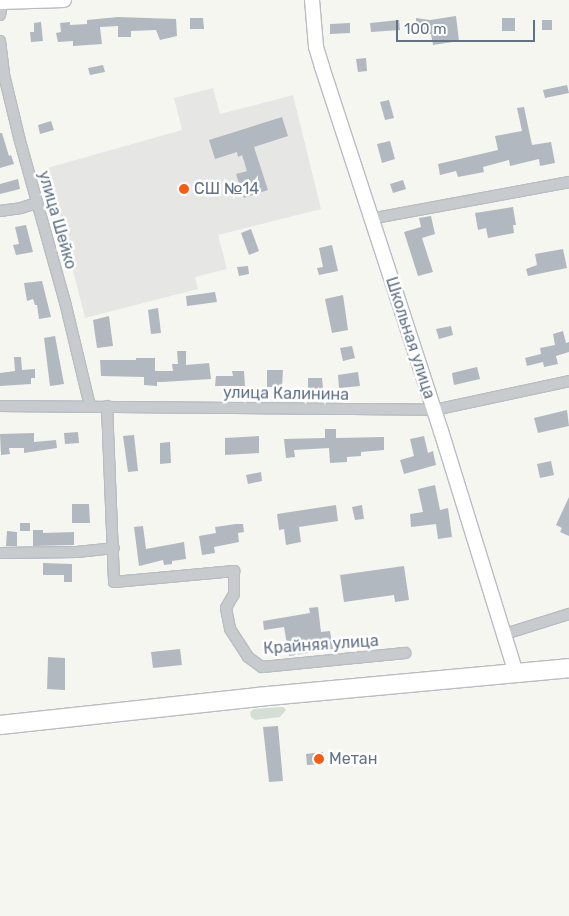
<!DOCTYPE html>
<html>
<head>
<meta charset="utf-8">
<style>
  body { margin:0 }
  #map { position:relative; width:569px; height:916px; overflow:hidden; background:#f6f6f1; font-family:Rubik,sans-serif }
  div>[style] { position:absolute }
  [style*='--x'] { left:calc(var(--x)*1px); top:calc(var(--y)*1px); width:calc(var(--w)*1px); rotate:calc(var(--a)*1deg) }
  .built>* { inset:0; background:#e6e7e5 }
  .green>* { inset:0; background:#d5ded2 }
  .building>* { inset:0; background:#b1b8bf }
  .roads { filter:drop-shadow(1px 0 #b9bdc3) drop-shadow(-1px 0 #b9bdc3) drop-shadow(0 1px #b9bdc3) drop-shadow(0 -1px #b9bdc3) }
  .street>* { height:10px; margin:-5px; padding:0 5px; transform-origin:5px; border-radius:5px; background:#c8cbce }
  .secondary>* { height:14px; margin:-7px; padding:0 7px; transform-origin:7px; border-radius:7px; background:#fff }
  .highway>* { height:18px; margin:-9px; padding:0 9px; transform-origin:9px; border-radius:9px; background:#fff }
  .dots>* { width:14px; height:14px; translate:-50% -50%; box-sizing:border-box; border:2px solid #fff; border-radius:50% }
  span { translate:-50% -50%; white-space:nowrap; text-align:center; line-height:1.15; -webkit-text-stroke:5px #fff; paint-order:stroke }
  .poi-label { font-size:16px; color:#617286 }
  .left { translate:0 -50%; text-align:left }
  .street-label { font-size:16px; color:#617286 }
  .scale { position:absolute; left:396px; top:20px; width:139px; height:22px; box-sizing:border-box; border:2px solid #617286; border-top:0; padding-left:6px; font-size:15px; line-height:18px; white-space:nowrap; color:#617286; -webkit-text-stroke:4px #fff; paint-order:stroke }
</style>
</head>
<body>
<div id="map">
  <div class="built">
    <div style="clip-path:polygon(213px 88px,220px 114px,293px 95px,321px 209px,218px 235px,227px 269px,195px 277px,198px 289px,85px 318px,47px 168px,182px 130px,174px 98px)"></div>
  </div>
  <div class="green">
    <div style="clip-path:polygon(283px 707px,286px 710px,280px 717px,255px 720px,251px 717px,250px 712px,254px 709px)"></div>
  </div>
  <div class="building">
    <div style="clip-path:polygon(456px 16px,459px 41px,433px 45px,431px 34px,416px 34px,416px 18px,430px 20px)"></div>
    <div style="clip-path:polygon(118px 17px,176px 19px,177px 36px,160px 40px,156px 30px,131px 31px,131px 37px,118px 37px,118px 26px,100px 27px,102px 44px,73px 46px,73px 41px,58px 42px,56px 33px,61px 32px,60px 23px,70px 22px,70px 25px,87px 24px,87px 20px)"></div>
    <div style="clip-path:polygon(190px 18px,203px 18px,204px 29px,190px 29px)"></div>
    <div style="clip-path:polygon(502px 18px,515px 18px,515px 31px,502px 31px)"></div>
    <div style="clip-path:polygon(399px 20px,400px 30px,371px 32px,370px 23px)"></div>
    <div style="clip-path:polygon(542px 20px,552px 20px,552px 30px,542px 30px)"></div>
    <div style="clip-path:polygon(41px 22px,43px 41px,31px 42px,30px 32px,34px 32px,34px 23px)"></div>
    <div style="clip-path:polygon(350px 23px,350px 33px,330px 34px,330px 24px)"></div>
    <div style="clip-path:polygon(366px 58px,367px 71px,358px 72px,356px 59px)"></div>
    <div style="clip-path:polygon(103px 65px,105px 72px,90px 75px,88px 68px)"></div>
    <div style="clip-path:polygon(567px 85px,569px 93px,545px 98px,543px 90px)"></div>
    <div style="clip-path:polygon(389px 100px,394px 118px,385px 120px,380px 102px)"></div>
    <div style="clip-path:polygon(524px 107px,532px 145px,551px 142px,555px 163px,540px 166px,539px 159px,510px 166px,509px 160px,483px 167px,484px 172px,458px 177px,456px 171px,440px 175px,438px 164px,498px 150px,495px 136px,522px 131px,517px 108px)"></div>
    <div style="clip-path:polygon(282px 117px,288px 136px,254px 147px,268px 190px,244px 198px,236px 174px,247px 171px,242px 155px,238px 157px,237px 152px,215px 159px,209px 140px)"></div>
    <div style="clip-path:polygon(51px 121px,54px 130px,40px 134px,38px 125px)"></div>
    <div style="clip-path:polygon(0 133px,2px 133px,9px 156px,11px 155px,14px 164px,0 168px)"></div>
    <div style="clip-path:polygon(390px 141px,395px 159px,382px 163px,377px 144px)"></div>
    <div style="clip-path:polygon(18px 179px,20px 189px,0 194px,0 184px)"></div>
    <div style="clip-path:polygon(403px 180px,406px 189px,393px 193px,390px 184px)"></div>
    <div style="clip-path:polygon(513px 207px,516px 225px,513px 225px,514px 233px,488px 238px,486px 228px,478px 230px,475px 213px)"></div>
    <div style="clip-path:polygon(431px 216px,435px 234px,422px 238px,433px 272px,418px 276px,404px 232px,421px 227px,419px 218px)"></div>
    <div style="clip-path:polygon(26px 225px,33px 252px,16px 255px,13px 245px,19px 244px,15px 227px)"></div>
    <div style="clip-path:polygon(251px 229px,259px 251px,249px 255px,241px 233px)"></div>
    <div style="clip-path:polygon(332px 245px,338px 271px,319px 275px,317px 268px,323px 267px,319px 248px)"></div>
    <div style="clip-path:polygon(563px 249px,567px 268px,528px 276px,526px 269px,537px 265px,535px 254px)"></div>
    <div style="clip-path:polygon(248px 266px,249px 274px,239px 276px,237px 267px)"></div>
    <div style="clip-path:polygon(42px 281px,51px 317px,39px 319px,37px 305px,35px 305px,33px 299px,27px 301px,24px 283px)"></div>
    <div style="clip-path:polygon(215px 292px,217px 302px,187px 306px,186px 296px)"></div>
    <div style="clip-path:polygon(343px 295px,348px 330px,332px 333px,325px 299px)"></div>
    <div style="clip-path:polygon(158px 308px,161px 333px,151px 334px,148px 310px)"></div>
    <div style="clip-path:polygon(109px 316px,113px 346px,97px 348px,93px 320px)"></div>
    <div style="clip-path:polygon(451px 326px,453px 335px,439px 339px,436px 329px)"></div>
    <div style="clip-path:polygon(563px 331px,566px 343px,569px 342px,569px 352px,556px 356px,558px 364px,544px 367px,543px 362px,527px 366px,525px 358px,541px 354px,540px 348px,555px 345px,553px 334px)"></div>
    <div style="clip-path:polygon(55px 336px,64px 384px,50px 386px,44px 338px)"></div>
    <div style="clip-path:polygon(352px 346px,355px 358px,343px 361px,340px 348px)"></div>
    <div style="clip-path:polygon(177px 351px,186px 351px,186px 365px,209px 363px,211px 379px,162px 382px,157px 382px,157px 386px,144px 385px,144px 377px,101px 376px,100px 360px,136px 360px,136px 358px,155px 358px,155px 371px,173px 371px,172px 364px,178px 364px)"></div>
    <div style="clip-path:polygon(14px 357px,21px 357px,22px 370px,35px 369px,35px 378px,31px 378px,31px 384px,0 386px,0 373px,15px 371px)"></div>
    <div style="clip-path:polygon(477px 367px,480px 379px,454px 385px,452px 373px)"></div>
    <div style="clip-path:polygon(267px 370px,283px 370px,282px 387px,267px 387px)"></div>
    <div style="clip-path:polygon(232px 371px,244px 371px,245px 386px,215px 386px,216px 376px,233px 376px)"></div>
    <div style="clip-path:polygon(358px 372px,360px 386px,339px 388px,338px 375px)"></div>
    <div style="clip-path:polygon(308px 378px,322px 378px,323px 389px,308px 389px)"></div>
    <div style="clip-path:polygon(567px 410px,569px 426px,538px 433px,534px 418px)"></div>
    <div style="clip-path:polygon(325px 429px,336px 429px,336px 438px,384px 437px,384px 450px,361px 452px,361px 456px,347px 457px,347px 462px,330px 463px,329px 448px,294px 450px,295px 457px,286px 458px,284px 439px,325px 438px)"></div>
    <div style="clip-path:polygon(78px 432px,79px 443px,65px 444px,64px 433px)"></div>
    <div style="clip-path:polygon(34px 433px,34px 442px,56px 440px,57px 448px,24px 453px,24px 448px,9px 448px,10px 454px,1px 455px,0 434px)"></div>
    <div style="clip-path:polygon(134px 435px,138px 471px,128px 472px,123px 436px)"></div>
    <div style="clip-path:polygon(259px 436px,259px 453px,225px 455px,225px 438px)"></div>
    <div style="clip-path:polygon(424px 436px,428px 453px,433px 451px,436px 465px,404px 474px,400px 460px,414px 456px,410px 439px)"></div>
    <div style="clip-path:polygon(170px 442px,171px 463px,160px 464px,160px 443px)"></div>
    <div style="clip-path:polygon(551px 461px,554px 475px,540px 478px,537px 464px)"></div>
    <div style="clip-path:polygon(261px 472px,262px 481px,248px 484px,246px 475px)"></div>
    <div style="clip-path:polygon(435px 485px,440px 510px,448px 508px,452px 537px,438px 539px,436px 524px,411px 527px,410px 514px,423px 512px,418px 489px)"></div>
    <div style="clip-path:polygon(569px 497px,569px 536px,560px 532px,562px 528px,556px 525px)"></div>
    <div style="clip-path:polygon(72px 504px,89px 504px,90px 523px,72px 523px)"></div>
    <div style="clip-path:polygon(336px 505px,338px 521px,299px 527px,301px 542px,286px 545px,284px 529px,279px 530px,277px 514px)"></div>
    <div style="clip-path:polygon(362px 505px,364px 519px,355px 520px,352px 507px)"></div>
    <div style="clip-path:polygon(20px 523px,30px 523px,30px 531px,20px 531px)"></div>
    <div style="clip-path:polygon(236px 524px,243px 524px,244px 532px,238px 533px,239px 542px,214px 547px,215px 553px,202px 555px,199px 536px,216px 533px,215px 527px)"></div>
    <div style="clip-path:polygon(143px 526px,146px 549px,184px 542px,186px 559px,172px 561px,172px 564px,164px 565px,163px 560px,139px 566px,134px 527px)"></div>
    <div style="clip-path:polygon(33px 530px,43px 530px,43px 533px,74px 532px,74px 545px,33px 546px)"></div>
    <div style="clip-path:polygon(7px 531px,17px 532px,17px 546px,6px 546px)"></div>
    <div style="clip-path:polygon(43px 563px,72px 564px,72px 582px,64px 582px,64px 575px,43px 575px)"></div>
    <div style="clip-path:polygon(404px 566px,409px 600px,395px 602px,394px 595px,344px 602px,340px 575px)"></div>
    <div style="clip-path:polygon(318px 607px,321px 632px,330px 631px,333px 649px,289px 656px,284px 627px,264px 630px,263px 621px,310px 613px,309px 608px)"></div>
    <div style="clip-path:polygon(180px 649px,182px 665px,153px 668px,151px 652px)"></div>
    <div style="clip-path:polygon(48px 657px,65px 658px,65px 690px,47px 689px)"></div>
    <div style="clip-path:polygon(278px 726px,283px 781px,269px 782px,263px 727px)"></div>
    <div style="clip-path:polygon(323px 752px,324px 764px,307px 765px,306px 754px)"></div>
  </div>
  <div class="roads">
    <div class="street">
      <div style="--x:0;--y:15;--w:15;--a:-79"></div>
      <div style="--x:0;--y:41;--w:38;--a:83"></div>
      <div style="--x:5;--y:79;--w:64;--a:76.4"></div>
      <div style="--x:20;--y:141;--w:167;--a:74.4"></div>
      <div style="--x:65;--y:302;--w:107;--a:76.5"></div>
      <div style="--x:0;--y:211;--w:21;--a:-8"></div>
      <div style="--x:21;--y:208;--w:16;--a:-18"></div>
      <div style="--x:370;--y:219;--w:202;--a:-10.5"></div>
      <div style="--x:0;--y:406;--w:434;--a:0.5"></div>
      <div style="--x:434;--y:410;--w:138;--a:-12.1"></div>
      <div style="--x:107;--y:406;--w:176;--a:87.7"></div>
      <div style="--x:114;--y:582;--w:121;--a:-5.2"></div>
      <div style="--x:234;--y:571;--w:23;--a:90"></div>
      <div style="--x:234;--y:594;--w:16;--a:120"></div>
      <div style="--x:226;--y:608;--w:21;--a:79"></div>
      <div style="--x:230;--y:629;--w:33;--a:57"></div>
      <div style="--x:248;--y:657;--w:17;--a:36"></div>
      <div style="--x:262;--y:667;--w:144;--a:-5.6"></div>
      <div style="--x:0;--y:553;--w:77;--a:-0.7"></div>
      <div style="--x:77;--y:552;--w:37;--a:-6"></div>
      <div style="--x:505;--y:634;--w:67;--a:-17.4"></div>
    </div>
    <div class="secondary">
      <div style="--x:312;--y:0;--w:47;--a:85.1"></div>
      <div style="--x:316;--y:47;--w:21;--a:73"></div>
      <div style="--x:322;--y:67;--w:383;--a:71.9"></div>
      <div style="--x:441;--y:431;--w:254;--a:72.8"></div>
      <div style="--x:0;--y:2;--w:64;--a:-1.8"></div>
    </div>
    <div class="highway">
      <div style="--x:0;--y:725;--w:260;--a:-6.2"></div>
      <div style="--x:258;--y:697;--w:312;--a:-5.3"></div>
    </div>
  </div>
  <div class="dots">
    <div style="left:184px;top:189px;background:#f55d12"></div>
    <div style="left:319px;top:759px;background:#f55d12"></div>
  </div>
  <div class="poi-label">
    <span class="left" style="left:194px;top:189px">СШ №14</span>
    <span class="left" style="left:329px;top:759px">Метан</span>
  </div>
  <div class="street-label">
    <span style="left:57px;top:220px;rotate:74deg">улица Шейко</span>
    <span style="left:410px;top:338px;rotate:72deg">Школьная улица</span>
    <span style="left:286px;top:394px;rotate:1deg">улица Калинина</span>
    <span style="left:321px;top:645px;rotate:-4deg">Крайняя улица</span>
  </div>
  <div class="scale">100 m</div>
</div>
</body>
</html>
